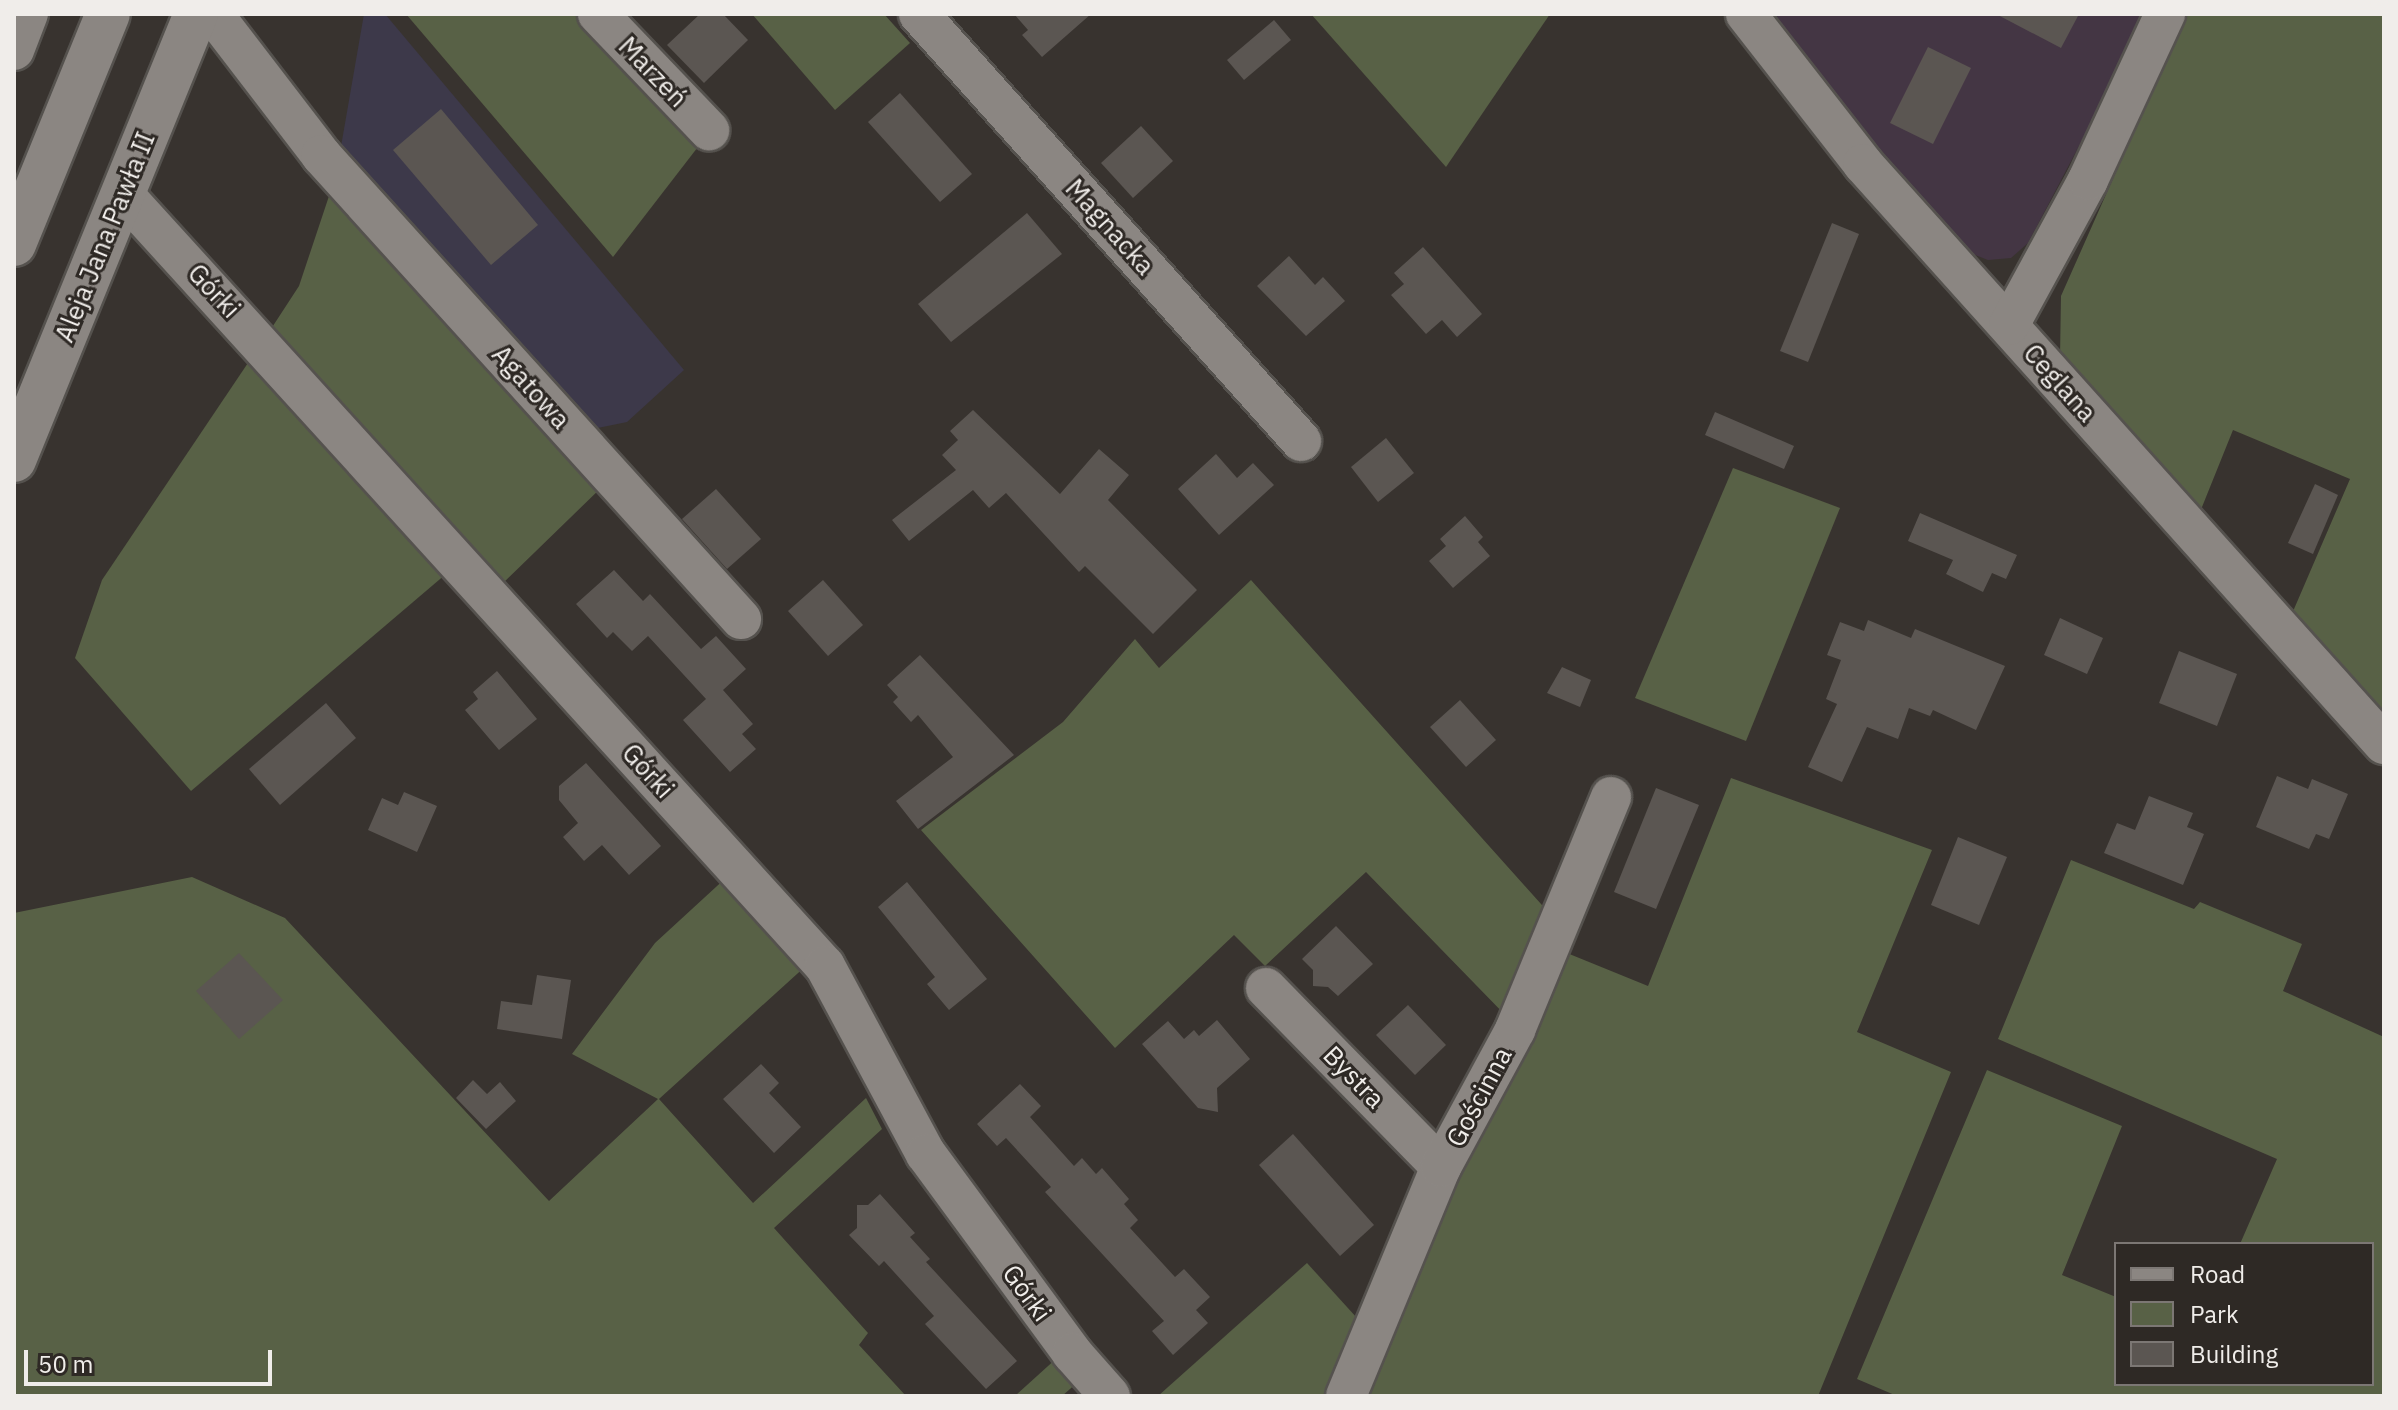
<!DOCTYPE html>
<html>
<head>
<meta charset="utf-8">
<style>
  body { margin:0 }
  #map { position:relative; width:2398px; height:1410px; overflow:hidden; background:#38332f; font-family:"IBM Plex Sans",sans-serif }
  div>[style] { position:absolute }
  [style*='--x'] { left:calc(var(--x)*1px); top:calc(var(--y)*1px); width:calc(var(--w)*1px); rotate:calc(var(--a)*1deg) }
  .commercial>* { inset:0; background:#3d394a }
  .industrial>* { inset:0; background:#443644 }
  .green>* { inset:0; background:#586146 }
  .building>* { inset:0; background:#5b5652 }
  .roads { filter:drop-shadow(2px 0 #55524e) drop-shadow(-2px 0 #55524e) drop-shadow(0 2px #55524e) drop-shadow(0 -2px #55524e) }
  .minor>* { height:40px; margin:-20px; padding:0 20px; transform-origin:20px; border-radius:20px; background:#8b8682 }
  .secondary>* { height:44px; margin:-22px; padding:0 22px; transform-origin:22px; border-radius:22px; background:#8b8682 }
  span { translate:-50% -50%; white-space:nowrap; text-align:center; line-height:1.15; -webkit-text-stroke:6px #2e2925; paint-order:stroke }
  .street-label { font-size:26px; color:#f0edea }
  .frame { position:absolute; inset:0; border:16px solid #f0edea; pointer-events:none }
  .legend { position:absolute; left:2114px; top:1242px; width:260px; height:144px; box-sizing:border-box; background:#2e2925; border:2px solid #7c7774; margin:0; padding:10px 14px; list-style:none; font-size:24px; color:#f0edea }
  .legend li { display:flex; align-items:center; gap:16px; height:40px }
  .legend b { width:40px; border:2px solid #7c7774 }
  .scale { position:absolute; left:24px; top:1350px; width:248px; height:36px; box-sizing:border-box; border:4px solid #f0edea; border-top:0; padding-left:10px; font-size:24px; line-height:28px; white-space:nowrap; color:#f0edea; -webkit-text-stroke:6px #2e2925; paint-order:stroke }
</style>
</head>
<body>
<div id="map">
  <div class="commercial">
    <div style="clip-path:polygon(364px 14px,385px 14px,684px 370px,627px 422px,583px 431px,339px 158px)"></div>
  </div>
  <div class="industrial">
    <div style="clip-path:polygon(1764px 14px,2141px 14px,2102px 102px,2028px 243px,2011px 258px,1988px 260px,1960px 249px,1885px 165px)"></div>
  </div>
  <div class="green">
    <div style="clip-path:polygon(406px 14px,582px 14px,701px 143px,613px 257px)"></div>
    <div style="clip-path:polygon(752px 14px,884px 14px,910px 43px,835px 110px)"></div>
    <div style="clip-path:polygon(1311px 14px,1550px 14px,1446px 167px)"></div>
    <div style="clip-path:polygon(2186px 14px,2384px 14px,2384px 719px,2291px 616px,2350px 479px,2233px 430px,2200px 512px,2060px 357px,2061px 296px)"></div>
    <div style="clip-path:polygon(333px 184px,605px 484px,499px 587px,269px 332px,299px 286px)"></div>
    <div style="clip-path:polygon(256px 351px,453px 568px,191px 791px,75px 658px,102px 580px)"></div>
    <div style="clip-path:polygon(1733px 468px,1840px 508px,1746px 741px,1635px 698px)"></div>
    <div style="clip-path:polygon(1251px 580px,1550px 914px,1511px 1021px,1366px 872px,1265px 966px,1234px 935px,1115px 1048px,921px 830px,1063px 722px,1135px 639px,1159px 668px)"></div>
    <div style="clip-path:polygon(1731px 778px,1932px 850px,1857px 1032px,1951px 1072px,1818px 1396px,1362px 1396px,1438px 1206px,1562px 951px,1648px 986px)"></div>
    <div style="clip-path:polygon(2071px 860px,2194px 909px,2200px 902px,2302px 944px,2283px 991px,2384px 1037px,2384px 1396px,1897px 1396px,1857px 1379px,1987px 1070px,2122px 1126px,2062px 1275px,2116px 1297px,2116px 1384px,2372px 1384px,2372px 1244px,2240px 1244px,2277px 1159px,1998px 1039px)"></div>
    <div style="clip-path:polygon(729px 875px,808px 964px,659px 1099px,753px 1203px,866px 1098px,882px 1129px,774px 1228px,868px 1333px,859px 1345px,906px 1396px,14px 1396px,14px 913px,192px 877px,285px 918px,549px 1201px,658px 1099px,572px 1054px,655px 943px)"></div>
    <div style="clip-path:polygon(1307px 1263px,1357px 1318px,1326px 1396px,1158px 1396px)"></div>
    <div style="clip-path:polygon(1058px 1357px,1078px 1382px,1062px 1396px,1015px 1396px)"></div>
  </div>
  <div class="building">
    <div style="clip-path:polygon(700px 14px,723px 14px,748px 40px,704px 83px,667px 45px)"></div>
    <div style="clip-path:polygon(1014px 14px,1091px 14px,1042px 57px,1022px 35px,1028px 30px)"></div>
    <div style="clip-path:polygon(1996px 14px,2079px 14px,2061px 48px)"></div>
    <div style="clip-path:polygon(1274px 20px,1291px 40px,1244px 80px,1227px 60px)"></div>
    <div style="clip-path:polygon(1928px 47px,1971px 68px,1933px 144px,1890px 123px)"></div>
    <div style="clip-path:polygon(900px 93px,972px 174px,940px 202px,868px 122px)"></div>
    <div style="clip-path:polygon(441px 109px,538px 225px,491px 265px,393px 150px)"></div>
    <div style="clip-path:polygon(1141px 126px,1173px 161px,1133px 198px,1101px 163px)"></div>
    <div style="clip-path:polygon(1027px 213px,1062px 254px,951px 342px,918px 304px)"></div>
    <div style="clip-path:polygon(1832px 223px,1859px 234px,1808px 362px,1780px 351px)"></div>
    <div style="clip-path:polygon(1423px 247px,1482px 314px,1457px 337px,1442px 320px,1426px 334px,1391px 295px,1404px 284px,1394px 273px)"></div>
    <div style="clip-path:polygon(1289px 256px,1315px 285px,1323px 277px,1345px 301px,1306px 336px,1257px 286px)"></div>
    <div style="clip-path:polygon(973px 410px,1060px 494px,1099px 449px,1129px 475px,1108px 500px,1197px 590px,1153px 634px,1085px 566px,1079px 572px,1006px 493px,989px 508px,973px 490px,909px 541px,892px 520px,956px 470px,942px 455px,958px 440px,950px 431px)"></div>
    <div style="clip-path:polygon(1715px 412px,1794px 446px,1784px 469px,1705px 435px)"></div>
    <div style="clip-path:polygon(1386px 438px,1414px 473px,1378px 502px,1351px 467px)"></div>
    <div style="clip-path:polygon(1216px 454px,1237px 478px,1253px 463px,1274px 485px,1219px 535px,1178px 489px)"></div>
    <div style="clip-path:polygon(2315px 484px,2338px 495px,2313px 554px,2288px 543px)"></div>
    <div style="clip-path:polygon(716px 489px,761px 539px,727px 569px,682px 519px)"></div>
    <div style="clip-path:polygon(1920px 513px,2017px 555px,2006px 579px,1992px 573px,1983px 592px,1946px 574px,1953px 560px,1908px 541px)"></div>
    <div style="clip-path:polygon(1465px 516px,1483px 537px,1478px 542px,1490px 556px,1453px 588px,1429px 561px,1446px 546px,1440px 539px)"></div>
    <div style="clip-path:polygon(614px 570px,643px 601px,650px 594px,701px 649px,716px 636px,746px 669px,723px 690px,753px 724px,742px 734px,756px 749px,730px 772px,683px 720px,706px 699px,648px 636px,632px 651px,613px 632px,607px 638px,576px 604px)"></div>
    <div style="clip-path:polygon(823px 580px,863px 625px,828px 656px,788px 611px)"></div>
    <div style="clip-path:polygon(2060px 618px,2103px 638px,2087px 674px,2044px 655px)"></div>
    <div style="clip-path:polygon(1868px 620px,1911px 638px,1915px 629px,2005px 666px,1976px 730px,1933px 710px,1930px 716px,1909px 708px,1898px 739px,1867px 727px,1842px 782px,1808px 767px,1837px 704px,1826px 699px,1841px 660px,1827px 655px,1840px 622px,1864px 631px)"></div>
    <div style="clip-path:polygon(2179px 651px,2237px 674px,2217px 726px,2159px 703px)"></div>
    <div style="clip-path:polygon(920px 655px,1014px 755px,918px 829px,896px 801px,953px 757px,918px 715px,911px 722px,893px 702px,898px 697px,887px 685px)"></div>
    <div style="clip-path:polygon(1562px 667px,1591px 680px,1580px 707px,1547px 693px)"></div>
    <div style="clip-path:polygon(497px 671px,537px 719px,499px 750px,465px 710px,478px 699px,473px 692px)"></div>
    <div style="clip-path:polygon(1460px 700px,1496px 740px,1466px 767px,1430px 727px)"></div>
    <div style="clip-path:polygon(326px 703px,356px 738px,280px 805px,249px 769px)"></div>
    <div style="clip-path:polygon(586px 763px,661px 846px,629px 875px,602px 845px,584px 861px,563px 837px,578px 823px,559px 800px,559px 786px)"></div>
    <div style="clip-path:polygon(2277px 776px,2308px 789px,2312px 779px,2348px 794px,2329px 839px,2316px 834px,2309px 849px,2256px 827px)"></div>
    <div style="clip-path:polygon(1656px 788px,1699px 805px,1656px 909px,1614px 892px)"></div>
    <div style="clip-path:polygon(404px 792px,437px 806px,417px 852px,368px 830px,382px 798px,398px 805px)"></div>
    <div style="clip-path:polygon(2149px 796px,2193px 813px,2187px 827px,2204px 834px,2183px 885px,2104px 853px,2117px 823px,2135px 830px)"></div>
    <div style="clip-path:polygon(1958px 837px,2007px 857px,1979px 925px,1931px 905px)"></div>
    <div style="clip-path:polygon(907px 882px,987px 979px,949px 1010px,927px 984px,935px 977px,878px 907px)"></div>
    <div style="clip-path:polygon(1336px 926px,1373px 964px,1338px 996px,1328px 987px,1313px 986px,1313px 970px,1302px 959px)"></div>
    <div style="clip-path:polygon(239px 953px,283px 1000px,239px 1039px,196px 991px)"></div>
    <div style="clip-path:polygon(537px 975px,571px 980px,562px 1039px,497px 1029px,501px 1001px,532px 1005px)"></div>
    <div style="clip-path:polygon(1408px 1005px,1446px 1045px,1415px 1075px,1376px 1035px)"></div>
    <div style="clip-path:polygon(1217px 1020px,1250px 1059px,1217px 1088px,1218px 1112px,1198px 1108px,1142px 1044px,1168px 1021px,1184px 1039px,1194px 1030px,1199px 1036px)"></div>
    <div style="clip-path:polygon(761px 1064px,779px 1083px,769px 1093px,801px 1127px,774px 1153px,723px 1099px)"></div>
    <div style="clip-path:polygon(473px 1080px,487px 1094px,500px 1082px,516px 1101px,486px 1129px,456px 1098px)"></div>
    <div style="clip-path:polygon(1020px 1084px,1041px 1106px,1030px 1117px,1074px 1166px,1082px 1158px,1096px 1174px,1102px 1168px,1129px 1199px,1124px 1204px,1138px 1220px,1130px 1228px,1175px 1277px,1184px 1269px,1210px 1297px,1196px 1310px,1208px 1323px,1173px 1355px,1152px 1331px,1164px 1321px,1045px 1192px,1051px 1187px,1006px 1138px,997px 1146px,977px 1124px)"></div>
    <div style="clip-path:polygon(1293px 1134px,1374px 1225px,1340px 1256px,1259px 1165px)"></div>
    <div style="clip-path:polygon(880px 1194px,915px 1233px,910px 1237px,930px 1259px,926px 1262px,1017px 1361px,986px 1389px,925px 1324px,934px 1316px,884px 1261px,879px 1266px,849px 1235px,857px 1228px,857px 1205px,868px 1205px)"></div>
  </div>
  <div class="roads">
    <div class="minor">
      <div style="--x:213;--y:14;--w:178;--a:52.5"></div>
      <div style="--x:321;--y:155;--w:626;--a:47.85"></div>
      <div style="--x:598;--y:14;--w:161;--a:46.3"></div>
      <div style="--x:919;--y:14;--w:573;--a:48.18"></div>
      <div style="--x:1746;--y:14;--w:190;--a:52"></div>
      <div style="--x:1863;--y:164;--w:780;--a:48.07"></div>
      <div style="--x:14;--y:50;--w:39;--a:-69"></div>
      <div style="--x:123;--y:194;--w:1043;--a:47.72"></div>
      <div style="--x:825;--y:966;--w:213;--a:61.8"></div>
      <div style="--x:926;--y:1154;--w:247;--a:53.7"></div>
      <div style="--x:1072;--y:1353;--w:57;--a:48.5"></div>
      <div style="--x:2009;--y:325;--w:165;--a:-61.4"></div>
      <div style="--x:2088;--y:180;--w:183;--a:-65.1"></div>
      <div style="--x:1266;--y:988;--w:250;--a:45.6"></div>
      <div style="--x:1346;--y:1396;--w:248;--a:-67.5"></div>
      <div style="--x:1441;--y:1167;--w:156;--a:-61.6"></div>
      <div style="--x:1515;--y:1030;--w:252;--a:-67.6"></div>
    </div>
    <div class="secondary">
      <div style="--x:14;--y:244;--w:248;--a:-67.8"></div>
      <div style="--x:14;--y:460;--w:482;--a:-67.8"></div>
    </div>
  </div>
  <div class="street-label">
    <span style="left:653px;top:72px;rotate:46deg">Marzeń</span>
    <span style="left:1110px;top:227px;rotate:48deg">Magnacka</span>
    <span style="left:105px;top:237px;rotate:-68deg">Aleja Jana Pawła II</span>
    <span style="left:214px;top:291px;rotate:47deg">Górki</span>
    <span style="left:2060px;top:383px;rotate:48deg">Ceglana</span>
    <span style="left:531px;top:387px;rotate:48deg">Agatowa</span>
    <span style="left:648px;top:771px;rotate:48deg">Górki</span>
    <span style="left:1354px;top:1077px;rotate:46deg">Bystra</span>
    <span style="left:1479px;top:1097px;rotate:-62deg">Gościnna</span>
    <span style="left:1027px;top:1293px;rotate:54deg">Górki</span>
  </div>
  <div class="frame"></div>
  <ul class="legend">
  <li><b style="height:10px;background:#8b8682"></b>Road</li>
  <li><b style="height:22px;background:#586146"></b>Park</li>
  <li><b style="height:22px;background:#5b5652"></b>Building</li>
  </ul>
  <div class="scale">50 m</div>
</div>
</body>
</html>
